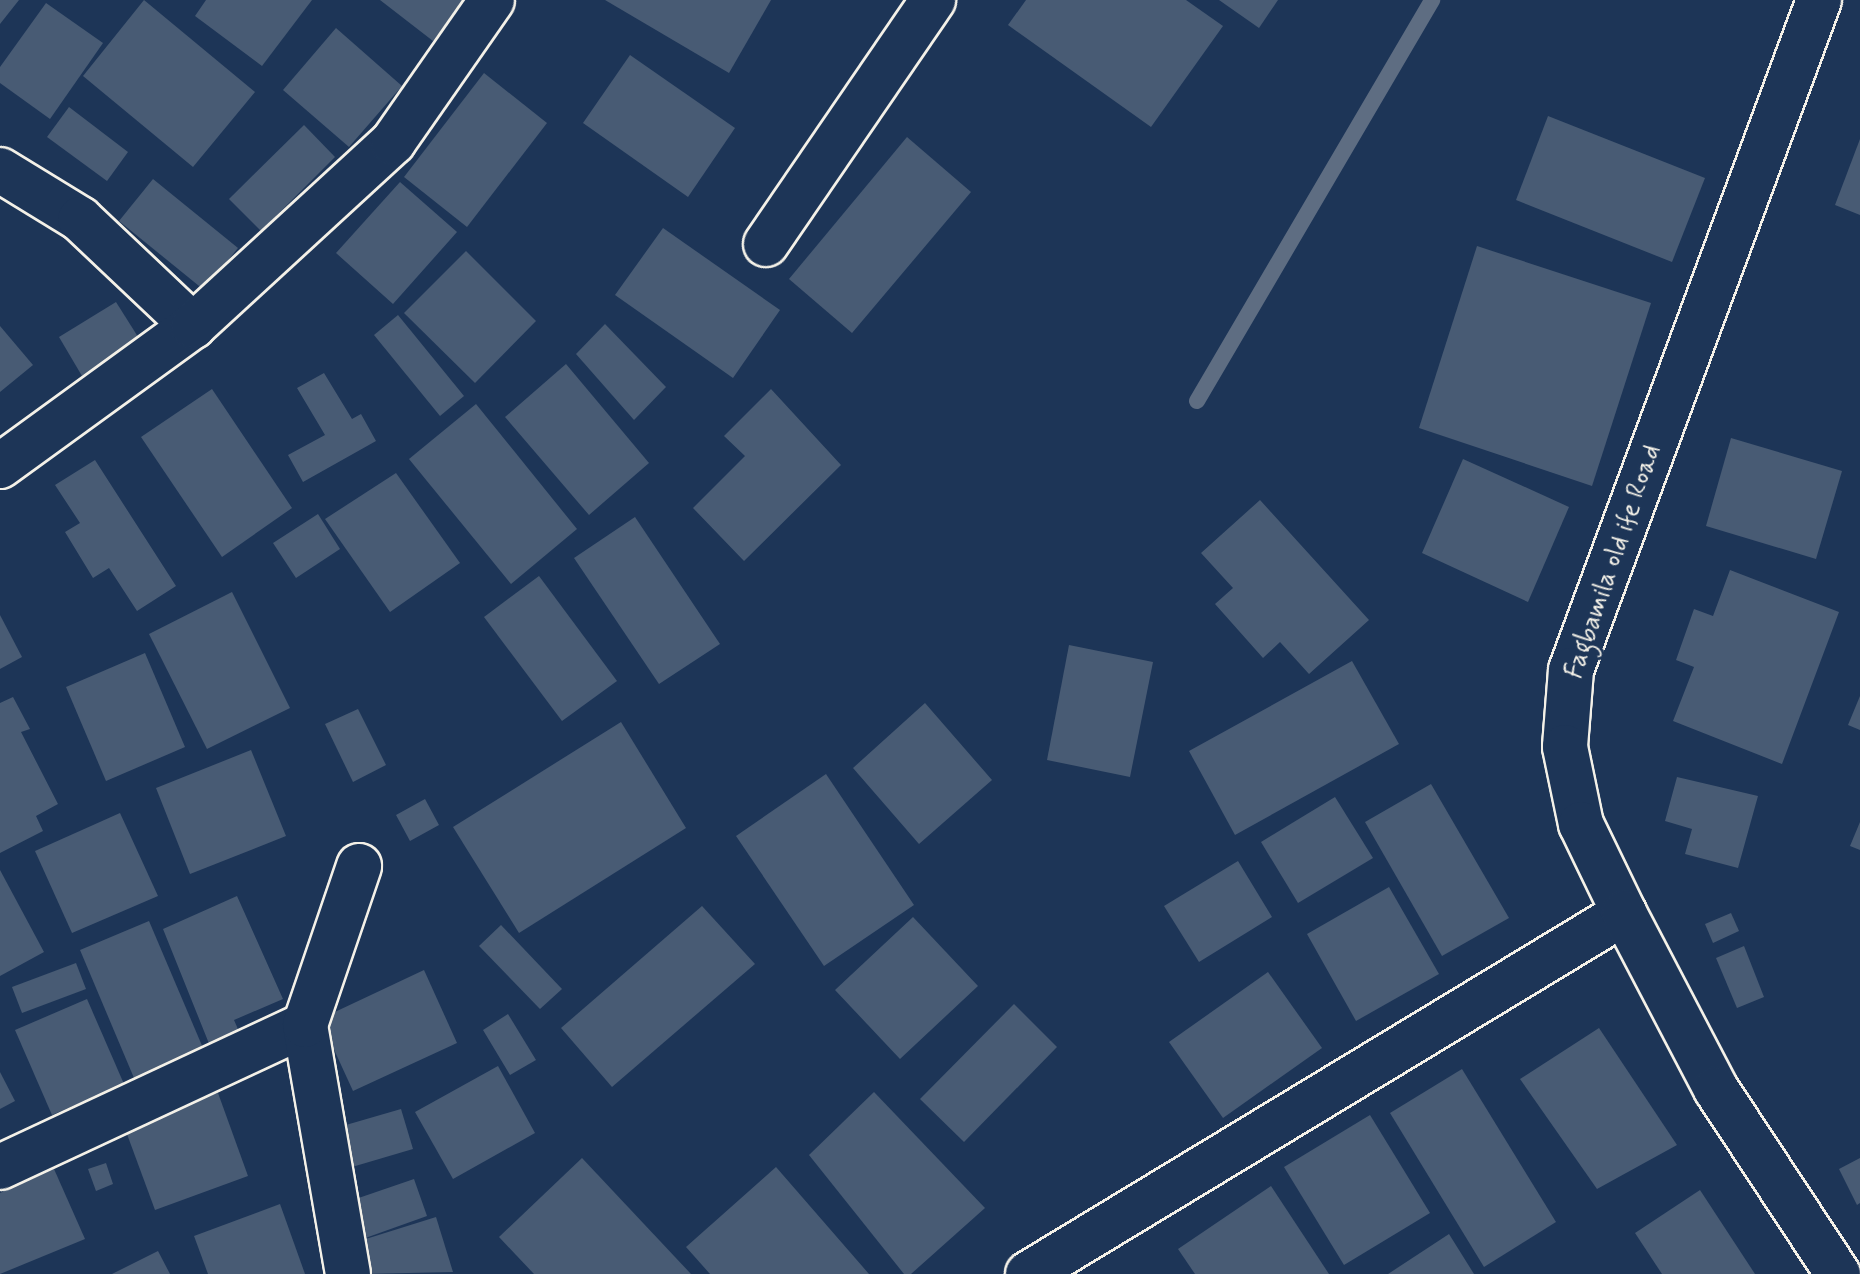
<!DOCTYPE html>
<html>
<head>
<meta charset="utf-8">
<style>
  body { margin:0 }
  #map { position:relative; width:1860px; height:1274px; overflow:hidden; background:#1d3557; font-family:Mynerve,sans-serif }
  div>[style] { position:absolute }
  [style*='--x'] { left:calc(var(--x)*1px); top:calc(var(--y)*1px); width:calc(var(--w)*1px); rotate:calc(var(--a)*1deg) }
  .stream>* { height:16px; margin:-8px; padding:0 8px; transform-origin:8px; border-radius:8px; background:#5e6d82 }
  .building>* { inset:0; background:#485b74 }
  .roads { filter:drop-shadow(2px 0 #f4f1e8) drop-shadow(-2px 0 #f4f1e8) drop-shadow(0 2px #f4f1e8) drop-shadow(0 -2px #f4f1e8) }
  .minor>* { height:44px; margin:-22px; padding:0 22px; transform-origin:22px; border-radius:22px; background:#1d3557 }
  .tertiary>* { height:44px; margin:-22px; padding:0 22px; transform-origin:22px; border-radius:22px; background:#1d3557 }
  span { translate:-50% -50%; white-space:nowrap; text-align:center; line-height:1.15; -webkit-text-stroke:6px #1d3557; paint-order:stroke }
  .street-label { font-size:26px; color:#f4f1e8 }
</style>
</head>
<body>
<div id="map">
  <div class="stream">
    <div style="--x:1197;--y:401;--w:465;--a:-59.6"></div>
  </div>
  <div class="building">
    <div style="clip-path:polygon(0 0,19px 0,0 24px)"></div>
    <div style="clip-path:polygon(144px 0,255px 92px,193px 167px,83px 76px)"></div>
    <div style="clip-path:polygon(206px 0,312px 0,262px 66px,195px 16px)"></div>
    <div style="clip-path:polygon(380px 0,465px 0,433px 41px)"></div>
    <div style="clip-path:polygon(605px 0,771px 0,729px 73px)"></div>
    <div style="clip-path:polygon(1026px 0,1186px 0,1223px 26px,1151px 127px,1008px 25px)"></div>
    <div style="clip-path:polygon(1219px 0,1278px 0,1259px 28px)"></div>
    <div style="clip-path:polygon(46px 3px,103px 43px,50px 119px,0 83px,0 67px)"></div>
    <div style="clip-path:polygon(336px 28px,402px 86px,349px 147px,283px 90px)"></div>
    <div style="clip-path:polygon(630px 55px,735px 128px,688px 197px,583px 123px)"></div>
    <div style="clip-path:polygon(484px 73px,547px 123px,467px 227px,404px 177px)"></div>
    <div style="clip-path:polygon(69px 107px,128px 152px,107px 181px,47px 137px)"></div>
    <div style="clip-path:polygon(1548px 116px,1705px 178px,1672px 262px,1516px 200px)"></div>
    <div style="clip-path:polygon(304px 125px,335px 157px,261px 231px,229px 199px)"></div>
    <div style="clip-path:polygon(907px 137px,971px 192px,852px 333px,789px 279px)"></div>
    <div style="clip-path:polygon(1860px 139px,1860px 215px,1835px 205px)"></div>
    <div style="clip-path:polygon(153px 179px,238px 248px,204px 290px,119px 221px)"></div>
    <div style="clip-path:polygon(400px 182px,457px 232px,393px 304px,336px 253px)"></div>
    <div style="clip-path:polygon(663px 228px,780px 310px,733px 378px,615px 295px)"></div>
    <div style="clip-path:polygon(1477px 246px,1651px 303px,1592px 486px,1419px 428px)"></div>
    <div style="clip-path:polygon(466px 251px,536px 321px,475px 383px,404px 313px)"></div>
    <div style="clip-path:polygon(116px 302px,140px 340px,82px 376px,59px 337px)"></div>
    <div style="clip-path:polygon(398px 315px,464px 396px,440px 416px,374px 335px)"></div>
    <div style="clip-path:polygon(605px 324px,666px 387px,634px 420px,576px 354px)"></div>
    <div style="clip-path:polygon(0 326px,33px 365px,0 392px)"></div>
    <div style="clip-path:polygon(566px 364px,649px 463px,589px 515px,505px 417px)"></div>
    <div style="clip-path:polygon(324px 373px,352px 419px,361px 414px,376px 441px,303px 482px,288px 455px,325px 435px,297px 388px)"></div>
    <div style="clip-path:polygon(212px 389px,292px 508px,222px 557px,141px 437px)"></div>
    <div style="clip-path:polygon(771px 389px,841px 465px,744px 561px,693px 508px,745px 456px,724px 436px)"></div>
    <div style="clip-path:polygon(476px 404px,577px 529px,511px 584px,409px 459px)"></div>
    <div style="clip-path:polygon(1731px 438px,1842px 471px,1816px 559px,1706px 526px)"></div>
    <div style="clip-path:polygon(1463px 459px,1569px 507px,1528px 602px,1422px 553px)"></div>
    <div style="clip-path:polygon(95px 460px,176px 586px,137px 611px,109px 568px,93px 578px,65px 532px,80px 523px,55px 485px)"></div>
    <div style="clip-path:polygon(396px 473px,460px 563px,390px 612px,325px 519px)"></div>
    <div style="clip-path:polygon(1260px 500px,1369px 620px,1309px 674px,1280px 642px,1263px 658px,1215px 604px,1233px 588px,1201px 553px)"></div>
    <div style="clip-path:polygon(318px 514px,340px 549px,296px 578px,273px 543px)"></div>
    <div style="clip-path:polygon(635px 517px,720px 644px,659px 684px,574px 558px)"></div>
    <div style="clip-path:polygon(1730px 570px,1839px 612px,1782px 764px,1673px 721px,1694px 667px,1676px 660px,1694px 609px,1713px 616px)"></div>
    <div style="clip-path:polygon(539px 576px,617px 681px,562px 721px,484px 617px)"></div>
    <div style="clip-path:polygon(232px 592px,290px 708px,207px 749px,149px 634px)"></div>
    <div style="clip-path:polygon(0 615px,22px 657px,0 669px)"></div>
    <div style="clip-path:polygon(1069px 645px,1153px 662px,1130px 777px,1047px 760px)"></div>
    <div style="clip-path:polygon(145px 653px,185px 747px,106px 781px,66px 687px)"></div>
    <div style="clip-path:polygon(1352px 661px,1399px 744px,1235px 835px,1189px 751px)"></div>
    <div style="clip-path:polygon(1860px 696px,1860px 730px,1848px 725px)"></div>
    <div style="clip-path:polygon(13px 697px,30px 729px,21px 732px,58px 804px,36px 816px,43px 831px,0 853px,0 703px)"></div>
    <div style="clip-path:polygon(925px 703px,992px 780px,919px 844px,853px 768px)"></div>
    <div style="clip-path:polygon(358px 709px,386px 765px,353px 782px,325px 724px)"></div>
    <div style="clip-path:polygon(621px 722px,686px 828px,519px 933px,453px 827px)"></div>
    <div style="clip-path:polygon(251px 750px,286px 836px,190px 874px,156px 788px)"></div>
    <div style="clip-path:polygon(826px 774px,914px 905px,824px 966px,736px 836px)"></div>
    <div style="clip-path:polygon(1677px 777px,1758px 796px,1738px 868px,1685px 854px,1692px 829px,1665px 821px)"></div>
    <div style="clip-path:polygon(1431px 784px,1509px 918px,1442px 956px,1365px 822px)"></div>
    <div style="clip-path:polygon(1335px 797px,1373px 858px,1298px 903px,1261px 842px)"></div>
    <div style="clip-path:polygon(425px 799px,439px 825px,410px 841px,396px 815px)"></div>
    <div style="clip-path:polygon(120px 813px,158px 896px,72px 933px,35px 851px)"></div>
    <div style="clip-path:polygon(1860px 822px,1860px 850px,1850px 846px)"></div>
    <div style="clip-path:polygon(1238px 861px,1272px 917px,1199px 962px,1164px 906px)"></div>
    <div style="clip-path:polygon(0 870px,44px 952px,0 976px)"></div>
    <div style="clip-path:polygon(1389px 887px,1439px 974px,1356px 1021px,1307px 934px)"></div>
    <div style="clip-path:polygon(237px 896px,283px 999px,234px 1020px,244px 1043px,214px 1056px,163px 929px)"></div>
    <div style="clip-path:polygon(702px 906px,755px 964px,612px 1087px,561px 1028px)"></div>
    <div style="clip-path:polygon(1731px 913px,1739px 931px,1713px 943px,1705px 924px)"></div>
    <div style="clip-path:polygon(913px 917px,978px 986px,900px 1059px,835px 990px)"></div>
    <div style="clip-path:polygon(149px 921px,203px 1048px,134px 1078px,80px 950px)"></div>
    <div style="clip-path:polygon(501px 925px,562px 989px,540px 1009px,479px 946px)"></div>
    <div style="clip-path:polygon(1744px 946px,1764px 997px,1737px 1008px,1716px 958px)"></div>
    <div style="clip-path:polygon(76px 963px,86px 989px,22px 1013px,12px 987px)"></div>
    <div style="clip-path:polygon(424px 970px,457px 1043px,353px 1091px,320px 1019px)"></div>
    <div style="clip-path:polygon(1268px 972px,1322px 1048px,1223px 1118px,1169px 1042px)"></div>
    <div style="clip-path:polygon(87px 999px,124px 1084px,52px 1115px,15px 1030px)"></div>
    <div style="clip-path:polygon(1014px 1004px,1057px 1047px,964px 1142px,920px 1099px)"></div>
    <div style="clip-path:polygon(508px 1014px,536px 1060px,510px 1075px,483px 1030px)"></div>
    <div style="clip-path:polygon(1599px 1028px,1677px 1145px,1597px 1189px,1520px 1079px)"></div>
    <div style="clip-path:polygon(498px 1066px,535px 1133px,453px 1179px,415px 1112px)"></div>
    <div style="clip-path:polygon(1462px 1069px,1556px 1222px,1484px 1267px,1390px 1113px)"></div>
    <div style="clip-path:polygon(0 1072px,15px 1101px,0 1109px)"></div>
    <div style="clip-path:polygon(874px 1092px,985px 1208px,911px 1274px,904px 1274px,809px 1155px)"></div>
    <div style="clip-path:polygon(218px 1093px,248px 1176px,155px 1210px,124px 1126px)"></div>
    <div style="clip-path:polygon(401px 1109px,413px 1149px,352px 1167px,339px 1127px)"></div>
    <div style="clip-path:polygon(1370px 1115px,1430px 1213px,1344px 1265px,1284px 1167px)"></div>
    <div style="clip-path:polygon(582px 1158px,691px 1274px,534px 1274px,499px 1237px)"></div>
    <div style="clip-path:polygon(1860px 1158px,1860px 1203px,1857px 1205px,1839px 1169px)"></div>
    <div style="clip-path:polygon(106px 1163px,113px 1184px,96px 1191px,88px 1169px)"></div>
    <div style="clip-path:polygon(776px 1167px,869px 1274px,710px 1274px,686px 1247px)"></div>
    <div style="clip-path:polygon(54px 1169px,85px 1239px,0 1274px,0 1193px)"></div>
    <div style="clip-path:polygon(414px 1179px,427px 1216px,357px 1241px,344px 1203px)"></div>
    <div style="clip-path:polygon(1271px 1186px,1329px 1274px,1195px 1274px,1178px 1249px)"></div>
    <div style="clip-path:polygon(1700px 1190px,1755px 1274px,1662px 1274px,1635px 1233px)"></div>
    <div style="clip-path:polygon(280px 1204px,305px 1274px,208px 1274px,194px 1236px)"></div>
    <div style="clip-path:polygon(436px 1217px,453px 1272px,363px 1274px,353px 1243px)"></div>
    <div style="clip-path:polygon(1449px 1234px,1474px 1274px,1388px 1274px)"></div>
    <div style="clip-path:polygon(158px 1251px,170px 1274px,112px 1274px)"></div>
  </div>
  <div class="roads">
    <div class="minor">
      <div style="--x:0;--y:170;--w:94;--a:31.5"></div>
      <div style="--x:80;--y:219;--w:156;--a:43.4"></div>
      <div style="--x:766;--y:244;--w:296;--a:-55.6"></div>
      <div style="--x:0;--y:466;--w:238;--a:-36"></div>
      <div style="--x:193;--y:326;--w:272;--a:-42.6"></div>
      <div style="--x:393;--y:142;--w:173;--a:-55.1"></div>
      <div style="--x:0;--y:1167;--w:336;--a:-25"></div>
      <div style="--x:348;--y:1274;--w:253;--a:-99.8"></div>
      <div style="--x:305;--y:1025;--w:168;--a:-71.2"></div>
      <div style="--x:1028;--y:1274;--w:697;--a:-31.2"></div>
    </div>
    <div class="tertiary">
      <div style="--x:1819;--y:0;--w:714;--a:110.31"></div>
      <div style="--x:1571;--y:670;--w:77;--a:94.5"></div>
      <div style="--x:1565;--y:747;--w:79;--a:78.3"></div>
      <div style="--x:1581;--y:824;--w:99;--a:64.2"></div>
      <div style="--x:1624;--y:913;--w:199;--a:62.4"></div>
      <div style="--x:1716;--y:1089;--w:222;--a:56.6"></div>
    </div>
  </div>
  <div class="street-label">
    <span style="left:1614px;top:562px;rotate:-71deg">Fagbamila old ife Road</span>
  </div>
</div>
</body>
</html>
